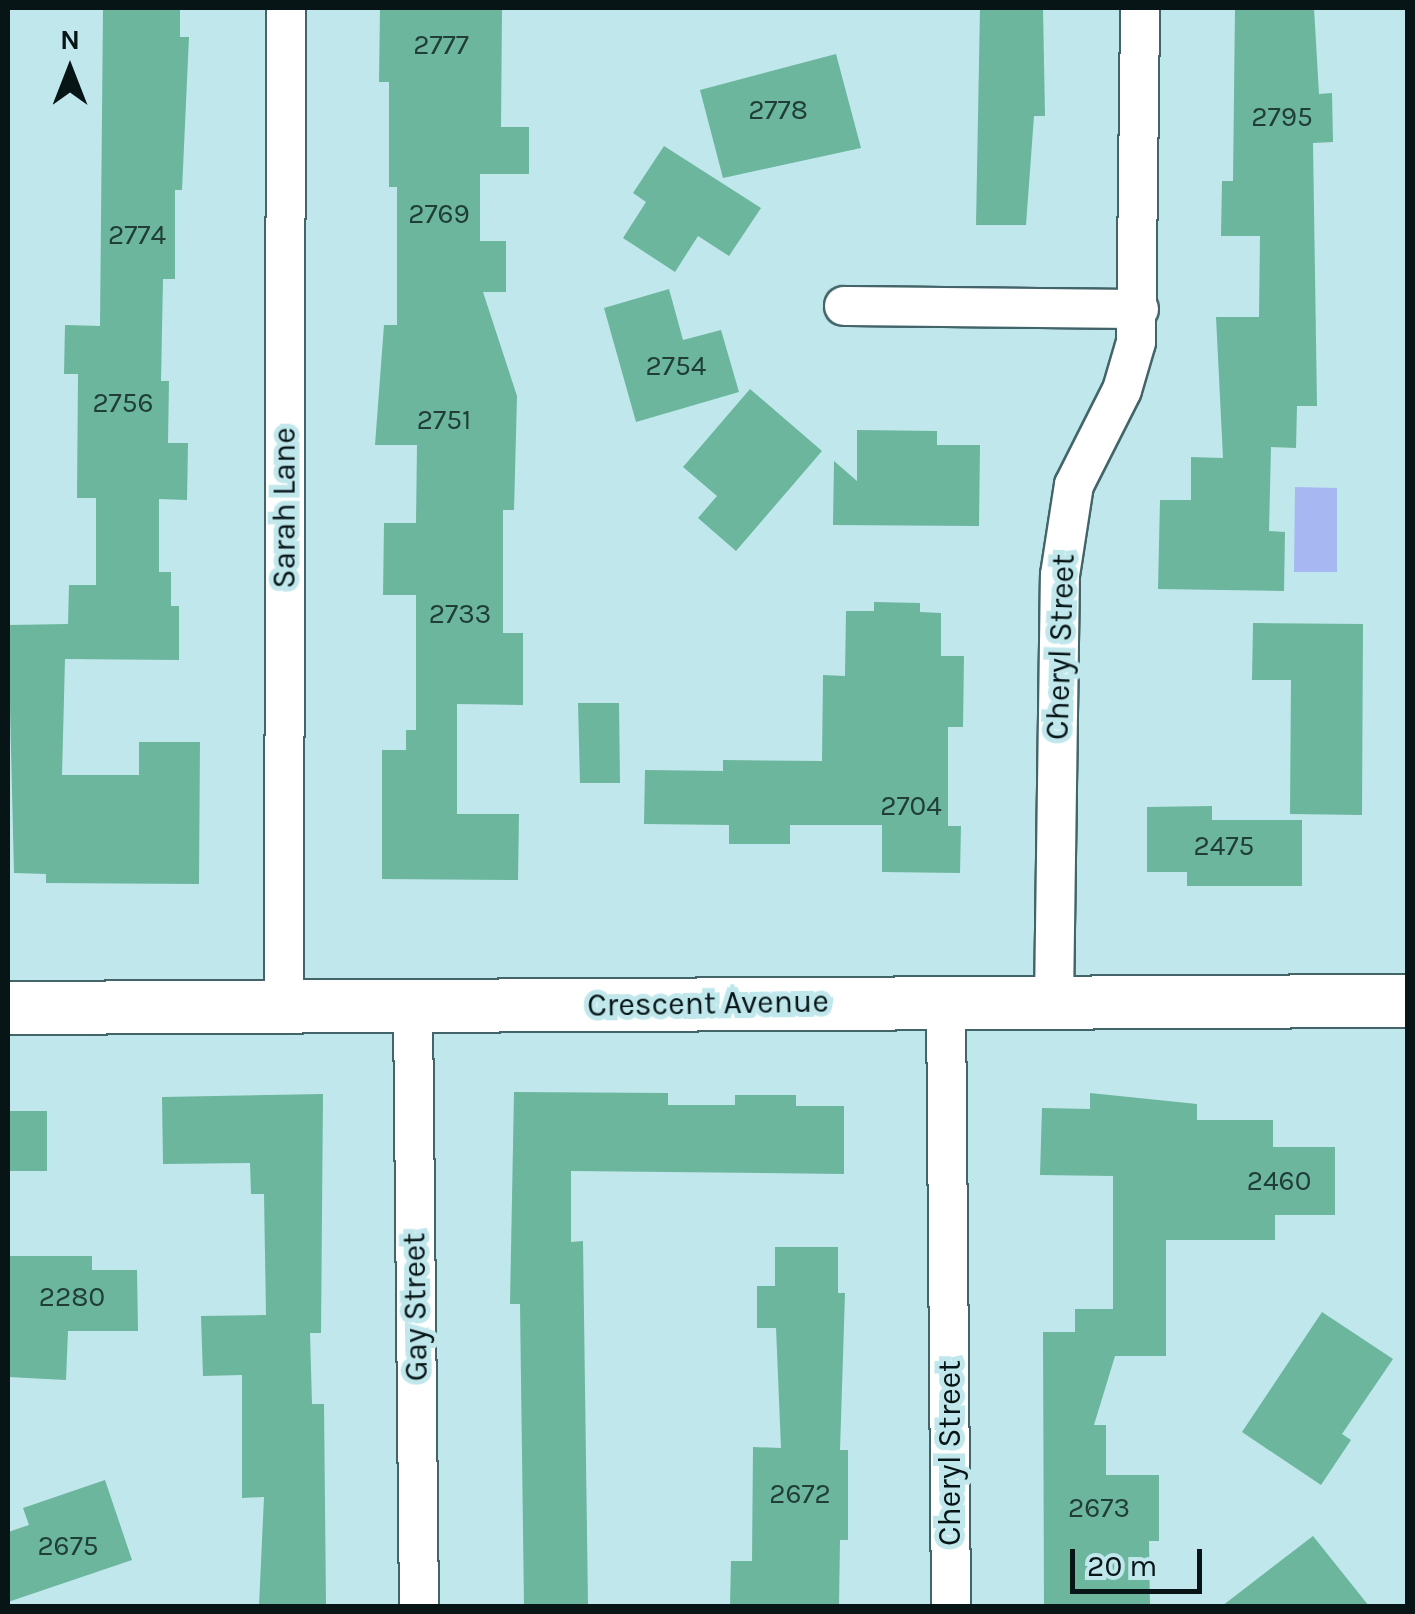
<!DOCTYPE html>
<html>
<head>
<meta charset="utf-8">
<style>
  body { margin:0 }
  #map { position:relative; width:1415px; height:1614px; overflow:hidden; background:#c0e7eb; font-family:Karla,sans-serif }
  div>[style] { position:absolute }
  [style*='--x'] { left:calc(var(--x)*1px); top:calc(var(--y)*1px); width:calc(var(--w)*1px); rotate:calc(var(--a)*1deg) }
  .water>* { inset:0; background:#a7b7f1 }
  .building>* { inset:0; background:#6bb69d }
  .roads { filter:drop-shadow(2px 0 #436569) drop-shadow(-2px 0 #436569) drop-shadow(0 2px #436569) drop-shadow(0 -2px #436569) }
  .street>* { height:38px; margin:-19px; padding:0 19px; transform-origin:19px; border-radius:19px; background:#fff }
  .secondary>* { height:52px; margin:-26px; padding:0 26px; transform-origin:26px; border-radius:26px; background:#fff }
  span { translate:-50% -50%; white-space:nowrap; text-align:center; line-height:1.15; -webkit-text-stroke:10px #c0e7eb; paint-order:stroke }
  .number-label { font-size:28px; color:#203d38 }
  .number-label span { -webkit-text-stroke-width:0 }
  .street-label { font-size:32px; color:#071517 }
  .frame { position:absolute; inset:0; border:10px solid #071517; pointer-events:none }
  .north { position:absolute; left:20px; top:20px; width:100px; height:100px; -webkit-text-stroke:8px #c0e7eb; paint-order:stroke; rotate:0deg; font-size:28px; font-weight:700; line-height:40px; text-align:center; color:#071517 }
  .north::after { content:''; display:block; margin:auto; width:35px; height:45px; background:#071517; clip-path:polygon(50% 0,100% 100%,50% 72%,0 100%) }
  .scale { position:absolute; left:1070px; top:1549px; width:132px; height:45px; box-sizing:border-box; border:5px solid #071517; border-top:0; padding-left:12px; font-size:30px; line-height:35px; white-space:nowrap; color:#071517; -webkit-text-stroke:8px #c0e7eb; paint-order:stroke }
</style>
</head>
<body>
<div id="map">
  <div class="water">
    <div style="clip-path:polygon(1295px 487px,1337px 488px,1337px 572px,1294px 572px)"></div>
  </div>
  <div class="building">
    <div style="clip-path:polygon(103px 8px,180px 8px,180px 37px,189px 37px,182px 190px,175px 190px,175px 279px,163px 279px,161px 381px,169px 381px,168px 443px,188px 443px,187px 500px,159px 499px,159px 572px,171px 572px,171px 606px,179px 606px,179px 660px,65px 659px,62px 775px,139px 775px,139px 742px,200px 742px,199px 884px,46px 883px,46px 874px,14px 873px,8px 625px,68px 624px,69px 585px,96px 585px,96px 498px,77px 498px,78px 374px,64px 374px,65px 325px,100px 326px)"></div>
    <div style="clip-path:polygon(380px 8px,502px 8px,501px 127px,529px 127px,529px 174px,480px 174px,480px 241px,506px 241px,506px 292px,483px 292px,517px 396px,514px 510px,503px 510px,503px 633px,523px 633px,523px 705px,457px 704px,457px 814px,519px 814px,518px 880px,382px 879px,382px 750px,406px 750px,406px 730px,416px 730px,416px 595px,383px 595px,384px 523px,416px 523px,417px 445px,375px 445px,384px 325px,397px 325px,397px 187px,389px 187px,389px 82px,379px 82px)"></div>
    <div style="clip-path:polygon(980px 8px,1043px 8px,1045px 116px,1034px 116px,1026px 225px,976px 225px)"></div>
    <div style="clip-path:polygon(1235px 8px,1314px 8px,1319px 94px,1332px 93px,1333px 142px,1313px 143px,1317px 406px,1297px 406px,1296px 448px,1271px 447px,1269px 531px,1285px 532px,1284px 591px,1158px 589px,1160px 500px,1191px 500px,1191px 457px,1223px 458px,1216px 317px,1259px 317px,1260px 236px,1221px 236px,1222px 181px,1233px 181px)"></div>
    <div style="clip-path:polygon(836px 54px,861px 148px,723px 178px,700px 90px)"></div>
    <div style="clip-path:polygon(664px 146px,761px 208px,729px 256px,698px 236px,675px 272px,623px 238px,646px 202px,633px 193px)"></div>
    <div style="clip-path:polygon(669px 289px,683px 340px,721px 330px,739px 392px,636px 422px,604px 308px)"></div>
    <div style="clip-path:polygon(750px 389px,822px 451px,736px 551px,698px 518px,717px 496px,683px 467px)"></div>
    <div style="clip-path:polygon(857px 430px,937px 431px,937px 445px,980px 445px,979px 526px,833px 525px,834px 461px,857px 481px)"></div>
    <div style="clip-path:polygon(874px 602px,920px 603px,920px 612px,941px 613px,941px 656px,964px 656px,963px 727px,948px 727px,948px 826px,961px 826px,960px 873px,882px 872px,882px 825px,790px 825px,790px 844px,729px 844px,729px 825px,644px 824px,645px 770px,723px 771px,723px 760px,822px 761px,823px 675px,845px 676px,846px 611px,874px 611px)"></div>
    <div style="clip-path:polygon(1253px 623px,1363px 624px,1362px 815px,1290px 814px,1291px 680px,1252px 680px)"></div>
    <div style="clip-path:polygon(578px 703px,619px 703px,620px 783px,580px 783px)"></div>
    <div style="clip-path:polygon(1212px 806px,1212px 820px,1302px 820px,1302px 886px,1187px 886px,1187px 872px,1147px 872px,1147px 807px)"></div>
    <div style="clip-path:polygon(514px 1092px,668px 1093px,668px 1105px,735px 1105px,735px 1095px,796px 1095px,796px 1106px,844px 1106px,844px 1174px,571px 1171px,571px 1242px,583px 1241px,588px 1606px,524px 1606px,520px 1304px,510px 1304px)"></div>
    <div style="clip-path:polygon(1090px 1093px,1197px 1104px,1197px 1120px,1273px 1120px,1273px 1147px,1335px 1147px,1335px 1215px,1275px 1215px,1275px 1240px,1166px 1240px,1166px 1356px,1115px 1356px,1094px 1425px,1106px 1425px,1106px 1475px,1159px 1475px,1159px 1541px,1149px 1541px,1150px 1606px,1044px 1606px,1043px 1332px,1075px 1332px,1075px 1309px,1113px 1309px,1113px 1176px,1040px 1175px,1042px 1108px,1090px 1109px)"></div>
    <div style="clip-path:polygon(323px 1094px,321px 1333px,310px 1333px,312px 1404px,324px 1404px,326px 1606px,259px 1606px,264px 1497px,242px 1498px,242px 1375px,203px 1376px,201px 1316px,266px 1315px,264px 1194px,251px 1194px,250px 1163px,163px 1164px,162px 1097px)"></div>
    <div style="clip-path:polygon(8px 1111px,47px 1111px,47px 1171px,8px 1171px)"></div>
    <div style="clip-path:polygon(775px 1247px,838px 1247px,838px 1293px,845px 1293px,840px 1450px,848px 1450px,848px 1540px,840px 1540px,839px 1606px,730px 1606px,731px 1561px,752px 1561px,753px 1447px,781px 1448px,776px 1328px,757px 1328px,757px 1286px,775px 1286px)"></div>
    <div style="clip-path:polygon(8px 1256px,92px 1256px,92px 1270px,137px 1270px,138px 1331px,68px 1331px,66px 1380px,8px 1377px)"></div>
    <div style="clip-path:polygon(1322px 1312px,1393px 1359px,1342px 1434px,1351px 1440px,1321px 1485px,1242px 1432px)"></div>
    <div style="clip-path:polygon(105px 1480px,132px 1560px,8px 1602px,8px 1532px,29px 1525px,23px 1508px)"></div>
    <div style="clip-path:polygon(1313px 1536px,1369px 1606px,1222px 1606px)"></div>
  </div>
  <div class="roads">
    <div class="street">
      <div style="--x:844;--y:306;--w:295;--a:0.6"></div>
      <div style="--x:946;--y:1000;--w:606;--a:89.53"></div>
      <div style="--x:1054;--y:1001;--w:426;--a:-89.2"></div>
      <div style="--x:1060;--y:575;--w:91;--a:-81.2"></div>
      <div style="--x:1074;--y:485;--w:106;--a:-63.2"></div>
      <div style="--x:1122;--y:390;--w:50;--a:-73.7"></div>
      <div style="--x:1136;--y:342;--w:334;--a:-89.3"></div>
      <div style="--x:284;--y:1008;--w:1000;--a:-89.89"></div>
      <div style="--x:413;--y:1008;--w:598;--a:89.43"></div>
    </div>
    <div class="secondary">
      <div style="--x:8;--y:1008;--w:1400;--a:-0.29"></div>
    </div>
  </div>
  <div class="number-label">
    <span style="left:441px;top:45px">2777</span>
    <span style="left:778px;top:110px">2778</span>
    <span style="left:1282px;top:117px">2795</span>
    <span style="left:439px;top:214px">2769</span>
    <span style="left:137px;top:235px">2774</span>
    <span style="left:676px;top:366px">2754</span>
    <span style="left:123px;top:403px">2756</span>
    <span style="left:444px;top:420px">2751</span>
    <span style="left:460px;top:614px">2733</span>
    <span style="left:911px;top:806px">2704</span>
    <span style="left:1224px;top:846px">2475</span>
    <span style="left:1279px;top:1181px">2460</span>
    <span style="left:72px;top:1297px">2280</span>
    <span style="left:800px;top:1494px">2672</span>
    <span style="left:1099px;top:1508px">2673</span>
    <span style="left:68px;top:1546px">2675</span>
  </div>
  <div class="street-label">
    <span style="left:285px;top:508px;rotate:-90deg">Sarah Lane</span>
    <span style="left:1061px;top:647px;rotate:-88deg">Cheryl Street</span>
    <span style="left:708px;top:1004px;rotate:-1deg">Crescent Avenue</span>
    <span style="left:416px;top:1307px;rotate:-91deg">Gay Street</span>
    <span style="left:950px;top:1453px;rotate:-90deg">Cheryl Street</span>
  </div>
  <div class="frame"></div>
  <div class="north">N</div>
  <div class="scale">20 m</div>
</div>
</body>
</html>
